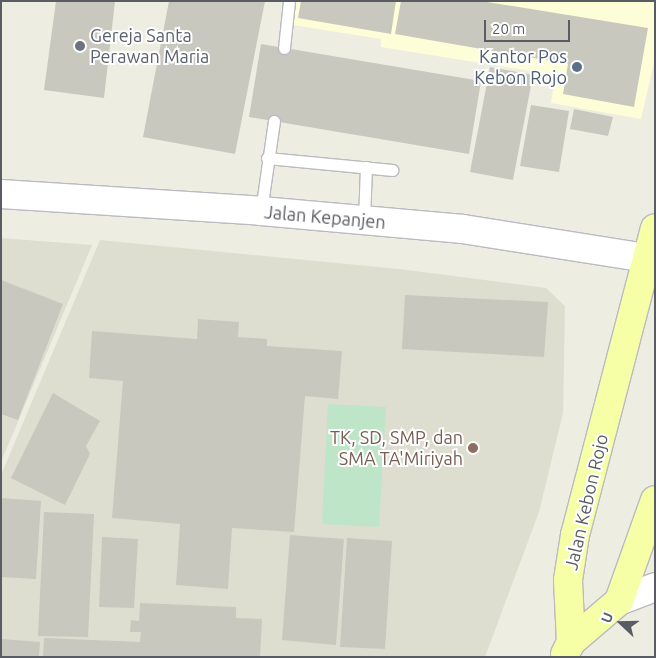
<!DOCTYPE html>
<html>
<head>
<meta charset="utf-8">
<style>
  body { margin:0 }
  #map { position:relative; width:656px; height:658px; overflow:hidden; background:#edede2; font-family:Ubuntu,sans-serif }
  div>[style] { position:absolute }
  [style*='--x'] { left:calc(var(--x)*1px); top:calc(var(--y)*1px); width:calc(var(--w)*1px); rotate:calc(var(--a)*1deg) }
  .commercial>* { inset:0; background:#fdfed7 }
  .education>* { inset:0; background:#ddddd0 }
  .green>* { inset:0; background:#bee5c8 }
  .building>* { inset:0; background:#c8c8be }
  .roads { filter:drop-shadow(1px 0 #babac1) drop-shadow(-1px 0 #babac1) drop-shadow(0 1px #babac1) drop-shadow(0 -1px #babac1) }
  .lane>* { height:11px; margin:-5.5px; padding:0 5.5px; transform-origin:5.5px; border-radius:5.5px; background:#fff }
  .secondary>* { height:28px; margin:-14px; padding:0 14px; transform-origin:14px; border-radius:14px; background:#fff }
  .primary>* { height:28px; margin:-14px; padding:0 14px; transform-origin:14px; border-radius:14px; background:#f6ffa5 }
  .dots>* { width:14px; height:14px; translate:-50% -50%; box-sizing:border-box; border:2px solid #fff; border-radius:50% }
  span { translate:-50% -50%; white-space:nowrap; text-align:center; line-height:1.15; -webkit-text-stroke:4px #fff; paint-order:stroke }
  .worship-label { font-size:18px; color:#5b616d }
  .left { translate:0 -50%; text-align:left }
  .service-label { font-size:18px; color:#4e5e75 }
  .right { translate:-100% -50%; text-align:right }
  .street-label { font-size:18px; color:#5a5c63 }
  .education-label { font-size:18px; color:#785e54 }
  .frame { position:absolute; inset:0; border:2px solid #5a5c63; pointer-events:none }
  .north { position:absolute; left:596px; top:598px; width:50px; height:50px; -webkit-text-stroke:4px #fff; paint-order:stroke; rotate:291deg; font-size:14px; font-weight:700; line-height:20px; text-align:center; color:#5a5c63 }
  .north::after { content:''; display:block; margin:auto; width:18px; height:22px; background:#5a5c63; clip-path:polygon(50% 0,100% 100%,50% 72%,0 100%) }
  .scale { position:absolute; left:484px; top:20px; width:86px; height:22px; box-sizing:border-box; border:2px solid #5a5c63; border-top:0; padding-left:6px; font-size:15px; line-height:18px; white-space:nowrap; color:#5a5c63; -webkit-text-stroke:4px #fff; paint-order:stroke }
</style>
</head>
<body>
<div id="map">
  <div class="commercial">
    <div style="clip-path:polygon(297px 1px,655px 1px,655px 58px,641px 119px,551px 103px,555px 75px,381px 47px,381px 39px,293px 25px)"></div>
  </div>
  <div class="education">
    <div style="clip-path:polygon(1px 238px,92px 245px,1px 462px)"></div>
    <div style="clip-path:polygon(100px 240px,399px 269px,546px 288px,565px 306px,563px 413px,539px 512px,485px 657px,1px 657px,1px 475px)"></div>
  </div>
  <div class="green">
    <div style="clip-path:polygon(328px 404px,386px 407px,379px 527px,322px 524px)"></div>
  </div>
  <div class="building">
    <div style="clip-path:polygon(56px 1px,115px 1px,104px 98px,44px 90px)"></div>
    <div style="clip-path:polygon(169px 1px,265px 1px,235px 154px,143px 137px)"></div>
    <div style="clip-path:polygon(301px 1px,396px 1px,391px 34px,298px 18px)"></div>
    <div style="clip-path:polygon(401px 1px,481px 1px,648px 28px,634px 107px,563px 94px,568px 64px,395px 34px)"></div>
    <div style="clip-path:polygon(261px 44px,481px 81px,469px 154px,249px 117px)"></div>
    <div style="clip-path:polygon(490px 67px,533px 75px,513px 180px,470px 172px)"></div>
    <div style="clip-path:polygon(531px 105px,569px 111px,559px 172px,520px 166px)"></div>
    <div style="clip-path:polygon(574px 109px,613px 117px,608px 136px,570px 129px)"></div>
    <div style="clip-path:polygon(1px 280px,63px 304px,18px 420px,1px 414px)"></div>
    <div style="clip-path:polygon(405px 295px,548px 302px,544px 357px,402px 349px)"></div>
    <div style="clip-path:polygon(198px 319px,239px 322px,238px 337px,267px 339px,267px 346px,342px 351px,338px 399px,305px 396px,294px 532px,232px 528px,228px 589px,176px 585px,180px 524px,112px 518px,123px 381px,89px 378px,92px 331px,197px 339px)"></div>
    <div style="clip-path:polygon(53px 393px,100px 421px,86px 446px,90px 454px,65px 505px,11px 478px)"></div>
    <div style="clip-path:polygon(1px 498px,41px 501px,36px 579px,1px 577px)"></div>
    <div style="clip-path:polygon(44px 512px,94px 514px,88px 637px,38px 636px)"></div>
    <div style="clip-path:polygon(290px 535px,344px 539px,336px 645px,282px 640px)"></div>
    <div style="clip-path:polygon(102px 537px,138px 539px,134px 608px,99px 607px)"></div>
    <div style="clip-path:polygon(347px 538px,392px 541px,385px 649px,340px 647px)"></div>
    <div style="clip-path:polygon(140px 603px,236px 607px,236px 618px,262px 619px,260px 657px,43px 657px,44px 638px,140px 642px,141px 632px,130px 632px,131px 620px,139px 621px)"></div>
    <div style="clip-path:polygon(1px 639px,40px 642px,39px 657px,1px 657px)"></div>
  </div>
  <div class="roads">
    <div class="lane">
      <div style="--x:284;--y:48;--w:47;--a:-83.9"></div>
      <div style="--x:267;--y:158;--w:126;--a:5.5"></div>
      <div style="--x:261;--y:211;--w:91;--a:-81.8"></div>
      <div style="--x:364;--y:221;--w:54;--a:-87.9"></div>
    </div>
    <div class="secondary">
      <div style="--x:1;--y:194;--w:261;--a:3.7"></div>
      <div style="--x:261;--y:211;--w:203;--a:5.1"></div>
      <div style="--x:463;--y:229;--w:186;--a:9"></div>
      <div style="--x:619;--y:601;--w:39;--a:-21"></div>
    </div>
    <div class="primary">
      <div style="--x:571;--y:642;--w:62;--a:-92.8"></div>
      <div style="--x:568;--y:580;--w:46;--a:-81.2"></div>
      <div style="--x:575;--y:535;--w:317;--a:-75.4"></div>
      <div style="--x:565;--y:654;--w:13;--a:-63"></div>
      <div style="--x:571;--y:642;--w:63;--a:-40.5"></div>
      <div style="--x:619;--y:601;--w:107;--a:-70.4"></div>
    </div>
  </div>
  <div class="dots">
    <div style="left:80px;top:46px;background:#6b7280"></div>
    <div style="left:577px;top:67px;background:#5c6f8a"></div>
    <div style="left:473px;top:448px;background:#8d6e63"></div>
  </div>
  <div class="worship-label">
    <span class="left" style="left:90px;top:46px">Gereja Santa<br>Perawan Maria</span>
  </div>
  <div class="service-label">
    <span class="right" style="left:567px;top:67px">Kantor Pos<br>Kebon Rojo</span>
  </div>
  <div class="street-label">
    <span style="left:325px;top:217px;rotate:5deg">Jalan Kepanjen</span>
    <span style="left:586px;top:502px;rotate:-77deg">Jalan Kebon Rojo</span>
  </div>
  <div class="education-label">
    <span class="right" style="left:463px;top:448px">TK, SD, SMP, dan<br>SMA TA'Miriyah</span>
  </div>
  <div class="frame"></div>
  <div class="north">U</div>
  <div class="scale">20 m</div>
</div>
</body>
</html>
